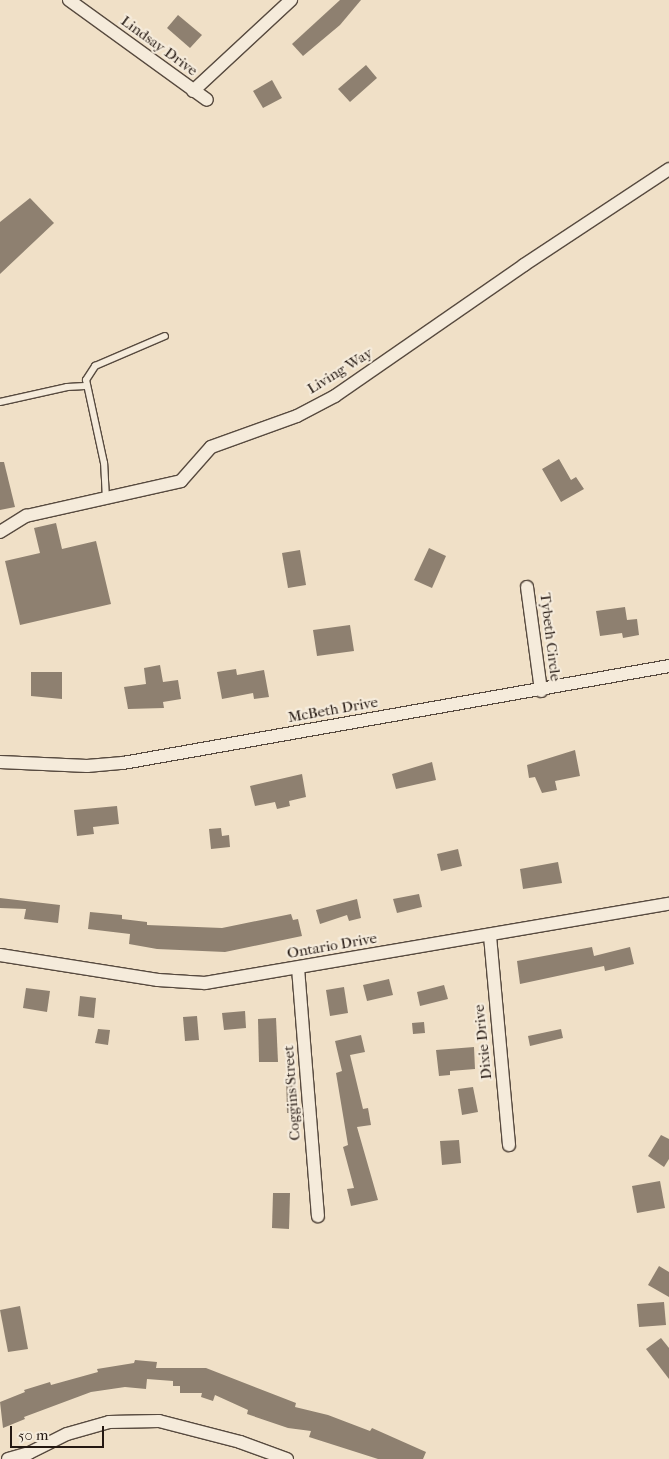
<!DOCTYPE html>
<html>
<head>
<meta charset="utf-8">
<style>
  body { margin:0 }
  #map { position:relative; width:669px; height:1459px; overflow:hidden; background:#f0e0c7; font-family:"IM FELL French Canon",serif }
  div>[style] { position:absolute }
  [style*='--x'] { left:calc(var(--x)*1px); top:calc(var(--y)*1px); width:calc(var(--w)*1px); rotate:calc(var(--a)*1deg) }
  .building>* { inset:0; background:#8e8070 }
  .roads { filter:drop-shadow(1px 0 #574a3f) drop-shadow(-1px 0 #574a3f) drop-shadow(0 1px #574a3f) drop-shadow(0 -1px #574a3f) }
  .service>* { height:6px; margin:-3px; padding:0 3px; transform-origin:3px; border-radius:3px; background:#f5ebdb }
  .minor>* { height:12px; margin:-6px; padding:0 6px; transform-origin:6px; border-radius:6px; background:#f5ebdb }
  span { translate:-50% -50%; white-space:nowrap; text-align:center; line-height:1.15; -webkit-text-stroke:4.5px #f5ebdb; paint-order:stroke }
  .street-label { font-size:15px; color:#241812 }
  .scale { position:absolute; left:10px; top:1426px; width:94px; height:22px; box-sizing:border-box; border:2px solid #241812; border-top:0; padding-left:6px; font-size:15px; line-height:18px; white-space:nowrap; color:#241812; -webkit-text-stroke:4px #f5ebdb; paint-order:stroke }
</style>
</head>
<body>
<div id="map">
  <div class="building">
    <div style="clip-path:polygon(340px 0,361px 0,340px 25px,303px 56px,292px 44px)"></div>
    <div style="clip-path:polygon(178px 15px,202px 35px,190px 48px,167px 28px)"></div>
    <div style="clip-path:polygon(366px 65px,377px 78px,350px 102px,338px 89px)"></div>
    <div style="clip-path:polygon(272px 80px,282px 98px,263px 108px,253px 91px)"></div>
    <div style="clip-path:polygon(30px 198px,54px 223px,0 274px,0 222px)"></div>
    <div style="clip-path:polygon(559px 459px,571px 480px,576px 477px,584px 489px,561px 502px,542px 469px)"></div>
    <div style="clip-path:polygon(0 462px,4px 462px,15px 507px,0 510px)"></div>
    <div style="clip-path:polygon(56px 523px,62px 549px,96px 541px,111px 604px,20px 625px,5px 561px,40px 553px,34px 528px)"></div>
    <div style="clip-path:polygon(429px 548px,446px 556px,432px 588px,414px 580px)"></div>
    <div style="clip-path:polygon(300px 550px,306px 585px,288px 588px,282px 553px)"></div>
    <div style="clip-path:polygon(625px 607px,627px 620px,637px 619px,639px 635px,623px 638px,622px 633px,600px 636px,596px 611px)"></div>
    <div style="clip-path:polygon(350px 625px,354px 651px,317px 656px,313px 630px)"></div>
    <div style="clip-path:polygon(160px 665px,163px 682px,178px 680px,181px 699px,163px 702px,164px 708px,128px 709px,124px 687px,146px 684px,144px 668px)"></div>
    <div style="clip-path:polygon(236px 669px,237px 675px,264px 670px,269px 697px,254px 699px,253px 693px,222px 699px,217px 672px)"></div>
    <div style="clip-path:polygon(31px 672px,62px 672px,62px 699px,31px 696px)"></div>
    <div style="clip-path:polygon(575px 750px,580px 776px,555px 781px,557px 790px,542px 793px,535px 777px,529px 778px,527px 765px)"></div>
    <div style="clip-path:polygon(432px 762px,436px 780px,396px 789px,392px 774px)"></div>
    <div style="clip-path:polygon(302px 774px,306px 797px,289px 801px,290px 806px,277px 809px,275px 802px,255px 806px,250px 786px)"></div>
    <div style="clip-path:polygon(117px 806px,119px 824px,93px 827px,94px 834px,77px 836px,74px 810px)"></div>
    <div style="clip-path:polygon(221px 828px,222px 836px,229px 835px,230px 847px,211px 849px,209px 829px)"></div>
    <div style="clip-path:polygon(458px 849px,462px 866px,441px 871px,437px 854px)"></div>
    <div style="clip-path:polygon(558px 862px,562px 883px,523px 889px,520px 869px)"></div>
    <div style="clip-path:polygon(419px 894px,422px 907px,397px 913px,393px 899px)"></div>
    <div style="clip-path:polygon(0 898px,60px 905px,58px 923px,24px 919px,26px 909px,0 908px)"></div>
    <div style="clip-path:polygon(357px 899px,361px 918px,349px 921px,347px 915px,320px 924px,316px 910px)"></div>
    <div style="clip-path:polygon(90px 912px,122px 915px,122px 919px,147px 922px,147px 925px,222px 928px,291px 914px,293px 920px,298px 919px,302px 936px,225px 952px,157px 949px,129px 944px,130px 934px,88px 929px)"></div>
    <div style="clip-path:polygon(592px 947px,594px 956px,630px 947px,634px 964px,605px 971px,604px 966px,520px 984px,517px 961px)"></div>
    <div style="clip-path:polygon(389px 979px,393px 995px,367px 1001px,363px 985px)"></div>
    <div style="clip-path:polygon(444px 985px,448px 999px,420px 1006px,417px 992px)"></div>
    <div style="clip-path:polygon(344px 987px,348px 1013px,330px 1016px,326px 990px)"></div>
    <div style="clip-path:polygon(26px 988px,50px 991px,47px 1012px,23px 1008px)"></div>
    <div style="clip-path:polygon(80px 996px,96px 998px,94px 1018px,78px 1016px)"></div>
    <div style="clip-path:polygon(245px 1011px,246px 1028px,224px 1030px,222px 1013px)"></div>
    <div style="clip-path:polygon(197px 1016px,199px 1040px,185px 1041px,183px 1017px)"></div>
    <div style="clip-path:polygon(276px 1018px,278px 1062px,259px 1062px,258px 1019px)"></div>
    <div style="clip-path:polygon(424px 1022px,425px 1033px,413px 1034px,412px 1023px)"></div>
    <div style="clip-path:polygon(98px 1029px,110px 1030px,108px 1045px,95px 1043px)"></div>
    <div style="clip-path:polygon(561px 1029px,563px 1038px,530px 1046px,528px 1036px)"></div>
    <div style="clip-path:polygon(361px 1035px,365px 1052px,350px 1055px,363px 1109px,368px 1108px,371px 1125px,357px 1127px,378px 1200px,351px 1206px,347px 1189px,354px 1188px,343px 1147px,348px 1145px,336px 1073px,342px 1071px,335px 1041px)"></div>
    <div style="clip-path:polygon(474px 1047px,475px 1069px,450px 1071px,450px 1075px,439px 1076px,436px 1050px)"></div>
    <div style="clip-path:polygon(286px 1076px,295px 1076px,297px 1113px,287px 1113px)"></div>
    <div style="clip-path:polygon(473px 1087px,478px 1112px,462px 1115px,458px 1089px)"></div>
    <div style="clip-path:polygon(661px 1135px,669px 1139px,669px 1159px,664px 1167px,648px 1156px)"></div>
    <div style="clip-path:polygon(459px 1140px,461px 1163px,442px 1165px,440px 1141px)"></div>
    <div style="clip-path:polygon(660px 1181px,665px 1208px,637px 1213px,632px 1186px)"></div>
    <div style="clip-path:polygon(273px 1193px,290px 1193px,289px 1229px,272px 1228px)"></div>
    <div style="clip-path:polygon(659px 1266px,669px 1272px,669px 1297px,648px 1285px)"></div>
    <div style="clip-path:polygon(664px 1302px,666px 1325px,639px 1327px,637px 1304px)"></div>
    <div style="clip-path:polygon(20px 1306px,28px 1349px,8px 1352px,0 1310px)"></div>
    <div style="clip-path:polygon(661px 1338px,669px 1348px,669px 1379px,646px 1349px)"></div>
    <div style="clip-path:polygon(135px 1360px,157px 1362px,156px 1368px,206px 1368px,296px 1403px,295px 1407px,328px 1415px,370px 1431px,372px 1428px,426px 1452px,423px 1459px,378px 1459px,309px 1437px,311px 1431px,288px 1428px,247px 1414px,248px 1410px,215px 1395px,213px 1401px,201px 1397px,202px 1393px,180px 1393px,180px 1386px,173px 1386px,173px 1381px,147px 1379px,146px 1389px,125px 1387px,91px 1392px,24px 1417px,25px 1419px,3px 1428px,0 1402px,25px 1392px,24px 1390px,50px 1382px,51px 1385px,98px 1372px,97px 1369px,134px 1363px)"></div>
  </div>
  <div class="roads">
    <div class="service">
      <div style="--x:0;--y:402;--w:69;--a:-12.6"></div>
      <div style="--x:67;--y:387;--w:18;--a:-3"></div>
      <div style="--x:106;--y:499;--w:36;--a:-93"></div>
      <div style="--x:104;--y:463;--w:85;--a:-102.2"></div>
      <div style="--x:86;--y:380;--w:17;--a:-57"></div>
      <div style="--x:95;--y:366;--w:76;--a:-23.2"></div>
    </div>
    <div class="minor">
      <div style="--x:69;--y:0;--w:170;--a:35.9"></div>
      <div style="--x:193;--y:91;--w:134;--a:-42.9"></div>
      <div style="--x:0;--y:532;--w:31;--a:-32"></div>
      <div style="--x:26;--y:516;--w:159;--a:-12.7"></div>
      <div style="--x:181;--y:481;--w:45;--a:-48.6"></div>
      <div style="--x:211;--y:447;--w:91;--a:-19.8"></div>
      <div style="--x:297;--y:416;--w:43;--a:-27.8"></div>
      <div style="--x:335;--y:396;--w:230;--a:-34.7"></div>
      <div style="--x:524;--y:265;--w:174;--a:-33.5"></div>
      <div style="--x:527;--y:587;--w:105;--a:82.3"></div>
      <div style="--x:0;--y:762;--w:87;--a:2.6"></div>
      <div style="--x:87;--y:766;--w:36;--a:-5"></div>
      <div style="--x:123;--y:763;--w:555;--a:-10.07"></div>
      <div style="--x:490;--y:936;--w:210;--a:84.8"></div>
      <div style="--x:0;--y:955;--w:160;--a:9"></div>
      <div style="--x:158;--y:980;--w:47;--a:3.7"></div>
      <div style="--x:205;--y:983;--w:471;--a:-9.7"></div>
      <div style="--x:298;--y:968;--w:249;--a:85.4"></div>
      <div style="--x:8;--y:1459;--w:22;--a:-16"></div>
      <div style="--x:29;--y:1453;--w:42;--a:-26.6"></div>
      <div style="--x:67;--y:1434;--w:44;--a:-15.9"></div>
      <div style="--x:109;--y:1422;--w:50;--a:-1.1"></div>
      <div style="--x:159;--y:1421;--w:84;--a:14.5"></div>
      <div style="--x:240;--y:1442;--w:50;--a:19.9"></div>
    </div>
  </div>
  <div class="street-label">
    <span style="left:159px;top:46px;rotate:36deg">Lindsay Drive</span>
    <span style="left:340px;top:371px;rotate:-32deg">Living Way</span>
    <span style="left:550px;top:637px;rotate:83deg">Tybeth Circle</span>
    <span style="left:333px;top:710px;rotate:-10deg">McBeth Drive</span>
    <span style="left:332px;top:946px;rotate:-10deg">Ontario Drive</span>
    <span style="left:483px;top:1042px;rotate:-96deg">Dixie Drive</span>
    <span style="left:292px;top:1093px;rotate:-94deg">Coggins Street</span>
  </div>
  <div class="scale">50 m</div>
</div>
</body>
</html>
